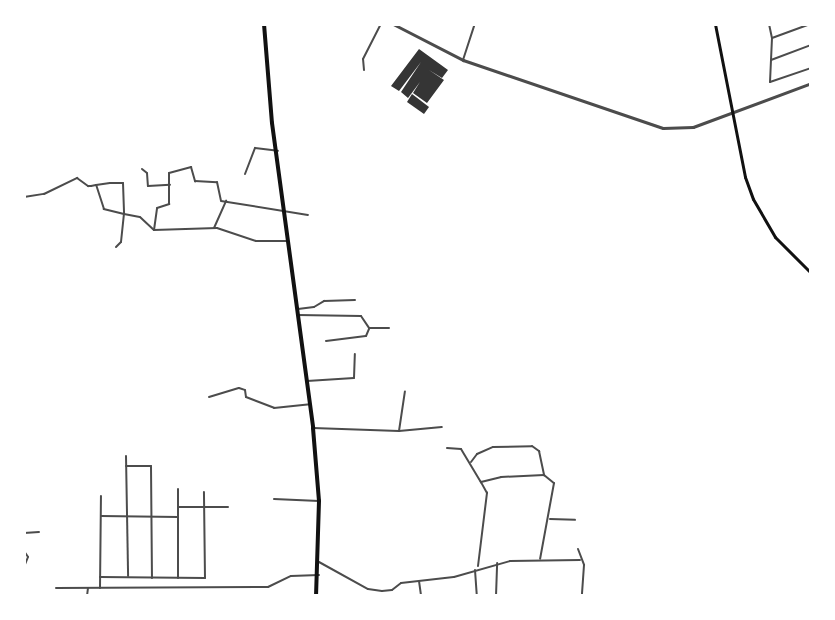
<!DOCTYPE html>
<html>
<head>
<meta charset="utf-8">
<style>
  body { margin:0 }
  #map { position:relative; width:835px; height:620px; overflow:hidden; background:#fff; font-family:Commissioner,sans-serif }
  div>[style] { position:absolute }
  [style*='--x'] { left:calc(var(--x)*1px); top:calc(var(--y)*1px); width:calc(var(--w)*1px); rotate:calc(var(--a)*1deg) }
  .building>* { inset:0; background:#353535 }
  .minor>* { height:2px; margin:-1px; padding:0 1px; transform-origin:1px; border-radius:1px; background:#4c4c4c }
  .tertiary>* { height:3px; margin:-1.5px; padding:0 1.5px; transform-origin:1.5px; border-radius:1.5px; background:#4c4c4c }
  .secondary>* { height:3px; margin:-1.5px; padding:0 1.5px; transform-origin:1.5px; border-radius:1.5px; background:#111 }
  .primary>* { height:4px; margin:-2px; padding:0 2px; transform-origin:2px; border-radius:2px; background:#111 }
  span { translate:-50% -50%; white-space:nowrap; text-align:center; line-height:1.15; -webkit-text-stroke:5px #fff; paint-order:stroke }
  .frame { position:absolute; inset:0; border:26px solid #fff; pointer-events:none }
</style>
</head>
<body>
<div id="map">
  <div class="building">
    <div style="clip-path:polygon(419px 49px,448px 70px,442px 78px,429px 70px,444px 80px,427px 103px,413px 93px,420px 82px,408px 98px,401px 92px,421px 62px,399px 91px,391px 86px)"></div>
    <div style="clip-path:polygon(412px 94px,429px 107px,424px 114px,407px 102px)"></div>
  </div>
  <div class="minor">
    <div style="--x:769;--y:24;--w:14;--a:78"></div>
    <div style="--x:772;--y:38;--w:44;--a:92.6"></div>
    <div style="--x:770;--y:82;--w:43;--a:-18.9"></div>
    <div style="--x:772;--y:38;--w:40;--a:-20.2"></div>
    <div style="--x:463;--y:60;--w:38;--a:-72"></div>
    <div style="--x:771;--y:60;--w:43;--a:-20.6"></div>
    <div style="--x:364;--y:70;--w:11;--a:-95"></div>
    <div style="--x:363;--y:59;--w:39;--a:-63"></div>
    <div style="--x:142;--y:169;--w:6;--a:39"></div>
    <div style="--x:147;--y:173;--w:13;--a:86"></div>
    <div style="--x:148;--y:186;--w:22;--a:-3"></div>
    <div style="--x:245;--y:174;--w:28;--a:-69"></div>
    <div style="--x:255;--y:148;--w:23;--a:7"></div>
    <div style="--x:24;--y:197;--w:20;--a:-9"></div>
    <div style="--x:44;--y:194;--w:37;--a:-26"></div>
    <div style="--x:77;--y:178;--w:14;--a:36"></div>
    <div style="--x:88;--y:186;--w:3;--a:0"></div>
    <div style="--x:91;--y:186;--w:5;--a:-11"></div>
    <div style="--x:96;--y:185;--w:14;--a:-8"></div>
    <div style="--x:110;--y:183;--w:13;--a:0"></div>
    <div style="--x:123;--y:183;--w:31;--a:88"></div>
    <div style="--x:124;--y:214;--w:21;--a:-166"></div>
    <div style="--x:104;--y:209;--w:25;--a:-108"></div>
    <div style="--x:214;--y:228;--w:30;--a:-66"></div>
    <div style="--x:154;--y:230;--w:22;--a:-82"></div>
    <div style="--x:157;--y:208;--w:13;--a:-18"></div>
    <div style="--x:169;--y:204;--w:31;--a:-90"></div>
    <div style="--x:169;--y:173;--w:23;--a:-15"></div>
    <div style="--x:191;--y:167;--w:15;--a:74"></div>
    <div style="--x:195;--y:181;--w:22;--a:3"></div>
    <div style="--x:217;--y:182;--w:19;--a:78"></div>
    <div style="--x:221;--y:201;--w:88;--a:9.1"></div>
    <div style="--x:116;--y:247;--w:7;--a:-45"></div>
    <div style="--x:121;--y:242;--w:28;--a:-84"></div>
    <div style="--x:124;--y:214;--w:16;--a:11"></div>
    <div style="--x:140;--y:217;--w:19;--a:43"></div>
    <div style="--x:154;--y:230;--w:63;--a:-1.8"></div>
    <div style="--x:217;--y:228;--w:41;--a:18.4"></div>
    <div style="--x:256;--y:241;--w:31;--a:0"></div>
    <div style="--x:298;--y:309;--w:16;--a:-7"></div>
    <div style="--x:314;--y:307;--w:12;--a:-31"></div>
    <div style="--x:324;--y:301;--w:31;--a:-2"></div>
    <div style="--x:298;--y:315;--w:63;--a:0.9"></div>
    <div style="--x:361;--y:316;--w:14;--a:56"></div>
    <div style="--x:369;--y:328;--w:20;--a:0"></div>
    <div style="--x:326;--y:341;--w:40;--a:-7.1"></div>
    <div style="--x:366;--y:336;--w:8;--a:-67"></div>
    <div style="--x:307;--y:381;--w:47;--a:-3.7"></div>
    <div style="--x:354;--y:378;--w:24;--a:-88"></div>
    <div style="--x:209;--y:397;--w:31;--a:-17"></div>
    <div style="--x:239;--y:388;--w:6;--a:18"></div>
    <div style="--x:245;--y:390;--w:7;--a:82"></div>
    <div style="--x:246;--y:397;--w:30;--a:21"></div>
    <div style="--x:274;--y:408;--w:36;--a:-6"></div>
    <div style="--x:313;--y:428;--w:86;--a:2"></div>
    <div style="--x:399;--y:431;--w:40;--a:-81.5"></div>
    <div style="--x:399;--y:431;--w:43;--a:-5.3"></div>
    <div style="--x:447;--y:448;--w:14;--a:4"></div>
    <div style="--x:461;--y:449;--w:39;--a:59"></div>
    <div style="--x:126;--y:456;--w:120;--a:89"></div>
    <div style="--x:471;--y:462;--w:10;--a:-53"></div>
    <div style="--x:477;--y:454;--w:17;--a:-24"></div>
    <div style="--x:493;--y:447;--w:39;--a:-1"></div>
    <div style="--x:532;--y:446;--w:9;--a:36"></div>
    <div style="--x:539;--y:451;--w:25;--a:78"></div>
    <div style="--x:126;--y:466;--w:25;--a:0"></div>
    <div style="--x:151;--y:466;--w:112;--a:89.5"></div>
    <div style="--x:178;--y:489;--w:89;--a:90"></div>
    <div style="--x:274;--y:499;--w:45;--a:2.5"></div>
    <div style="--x:178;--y:507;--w:50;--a:0"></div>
    <div style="--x:101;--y:516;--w:77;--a:0.7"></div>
    <div style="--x:550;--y:519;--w:25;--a:2"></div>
    <div style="--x:24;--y:533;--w:15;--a:-4"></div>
    <div style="--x:578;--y:549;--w:17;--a:69"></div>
    <div style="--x:584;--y:565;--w:31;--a:94"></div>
    <div style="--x:24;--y:551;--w:7;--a:56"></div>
    <div style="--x:28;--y:557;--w:11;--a:112"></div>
    <div style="--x:319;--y:562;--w:56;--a:28.9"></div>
    <div style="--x:368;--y:589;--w:14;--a:8"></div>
    <div style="--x:382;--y:591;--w:10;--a:-6"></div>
    <div style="--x:392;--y:590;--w:11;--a:-38"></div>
    <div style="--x:401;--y:583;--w:53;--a:-6.5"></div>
    <div style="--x:454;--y:577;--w:58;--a:-15.9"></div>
    <div style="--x:510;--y:561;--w:70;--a:-0.8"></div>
    <div style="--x:478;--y:566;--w:74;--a:-83"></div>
    <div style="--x:487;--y:493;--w:13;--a:-119"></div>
    <div style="--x:481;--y:482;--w:21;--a:-14"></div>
    <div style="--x:501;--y:477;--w:43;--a:-2.7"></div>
    <div style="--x:544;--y:475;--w:13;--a:39"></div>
    <div style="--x:554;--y:483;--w:77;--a:100.4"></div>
    <div style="--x:475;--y:570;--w:26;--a:86"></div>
    <div style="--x:100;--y:577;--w:105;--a:0.5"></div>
    <div style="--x:205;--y:578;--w:86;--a:-90.7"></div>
    <div style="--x:419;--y:581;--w:15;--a:82"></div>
    <div style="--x:56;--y:588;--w:212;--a:-0.3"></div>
    <div style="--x:268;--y:587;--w:25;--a:-26"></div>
    <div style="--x:291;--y:576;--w:28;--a:-2"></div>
    <div style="--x:100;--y:588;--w:92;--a:-89.4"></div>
    <div style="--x:87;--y:596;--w:8;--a:-83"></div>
    <div style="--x:496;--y:596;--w:33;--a:-88"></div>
  </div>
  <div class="tertiary">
    <div style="--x:393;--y:24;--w:79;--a:27.2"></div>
    <div style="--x:463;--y:60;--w:211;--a:18.8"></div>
    <div style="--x:663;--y:128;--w:30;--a:-2"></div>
    <div style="--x:693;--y:127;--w:126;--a:-20.4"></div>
  </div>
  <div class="secondary">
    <div style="--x:715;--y:24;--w:156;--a:78.9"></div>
    <div style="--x:745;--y:177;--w:23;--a:70"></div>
    <div style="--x:753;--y:199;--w:44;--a:59.9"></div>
    <div style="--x:775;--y:237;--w:51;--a:45"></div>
  </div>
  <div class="primary">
    <div style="--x:264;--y:24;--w:99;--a:85.4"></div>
    <div style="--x:272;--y:123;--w:308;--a:82.3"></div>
    <div style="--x:313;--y:428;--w:73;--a:85.3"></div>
    <div style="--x:319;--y:501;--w:95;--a:91.8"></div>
  </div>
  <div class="frame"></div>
</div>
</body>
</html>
